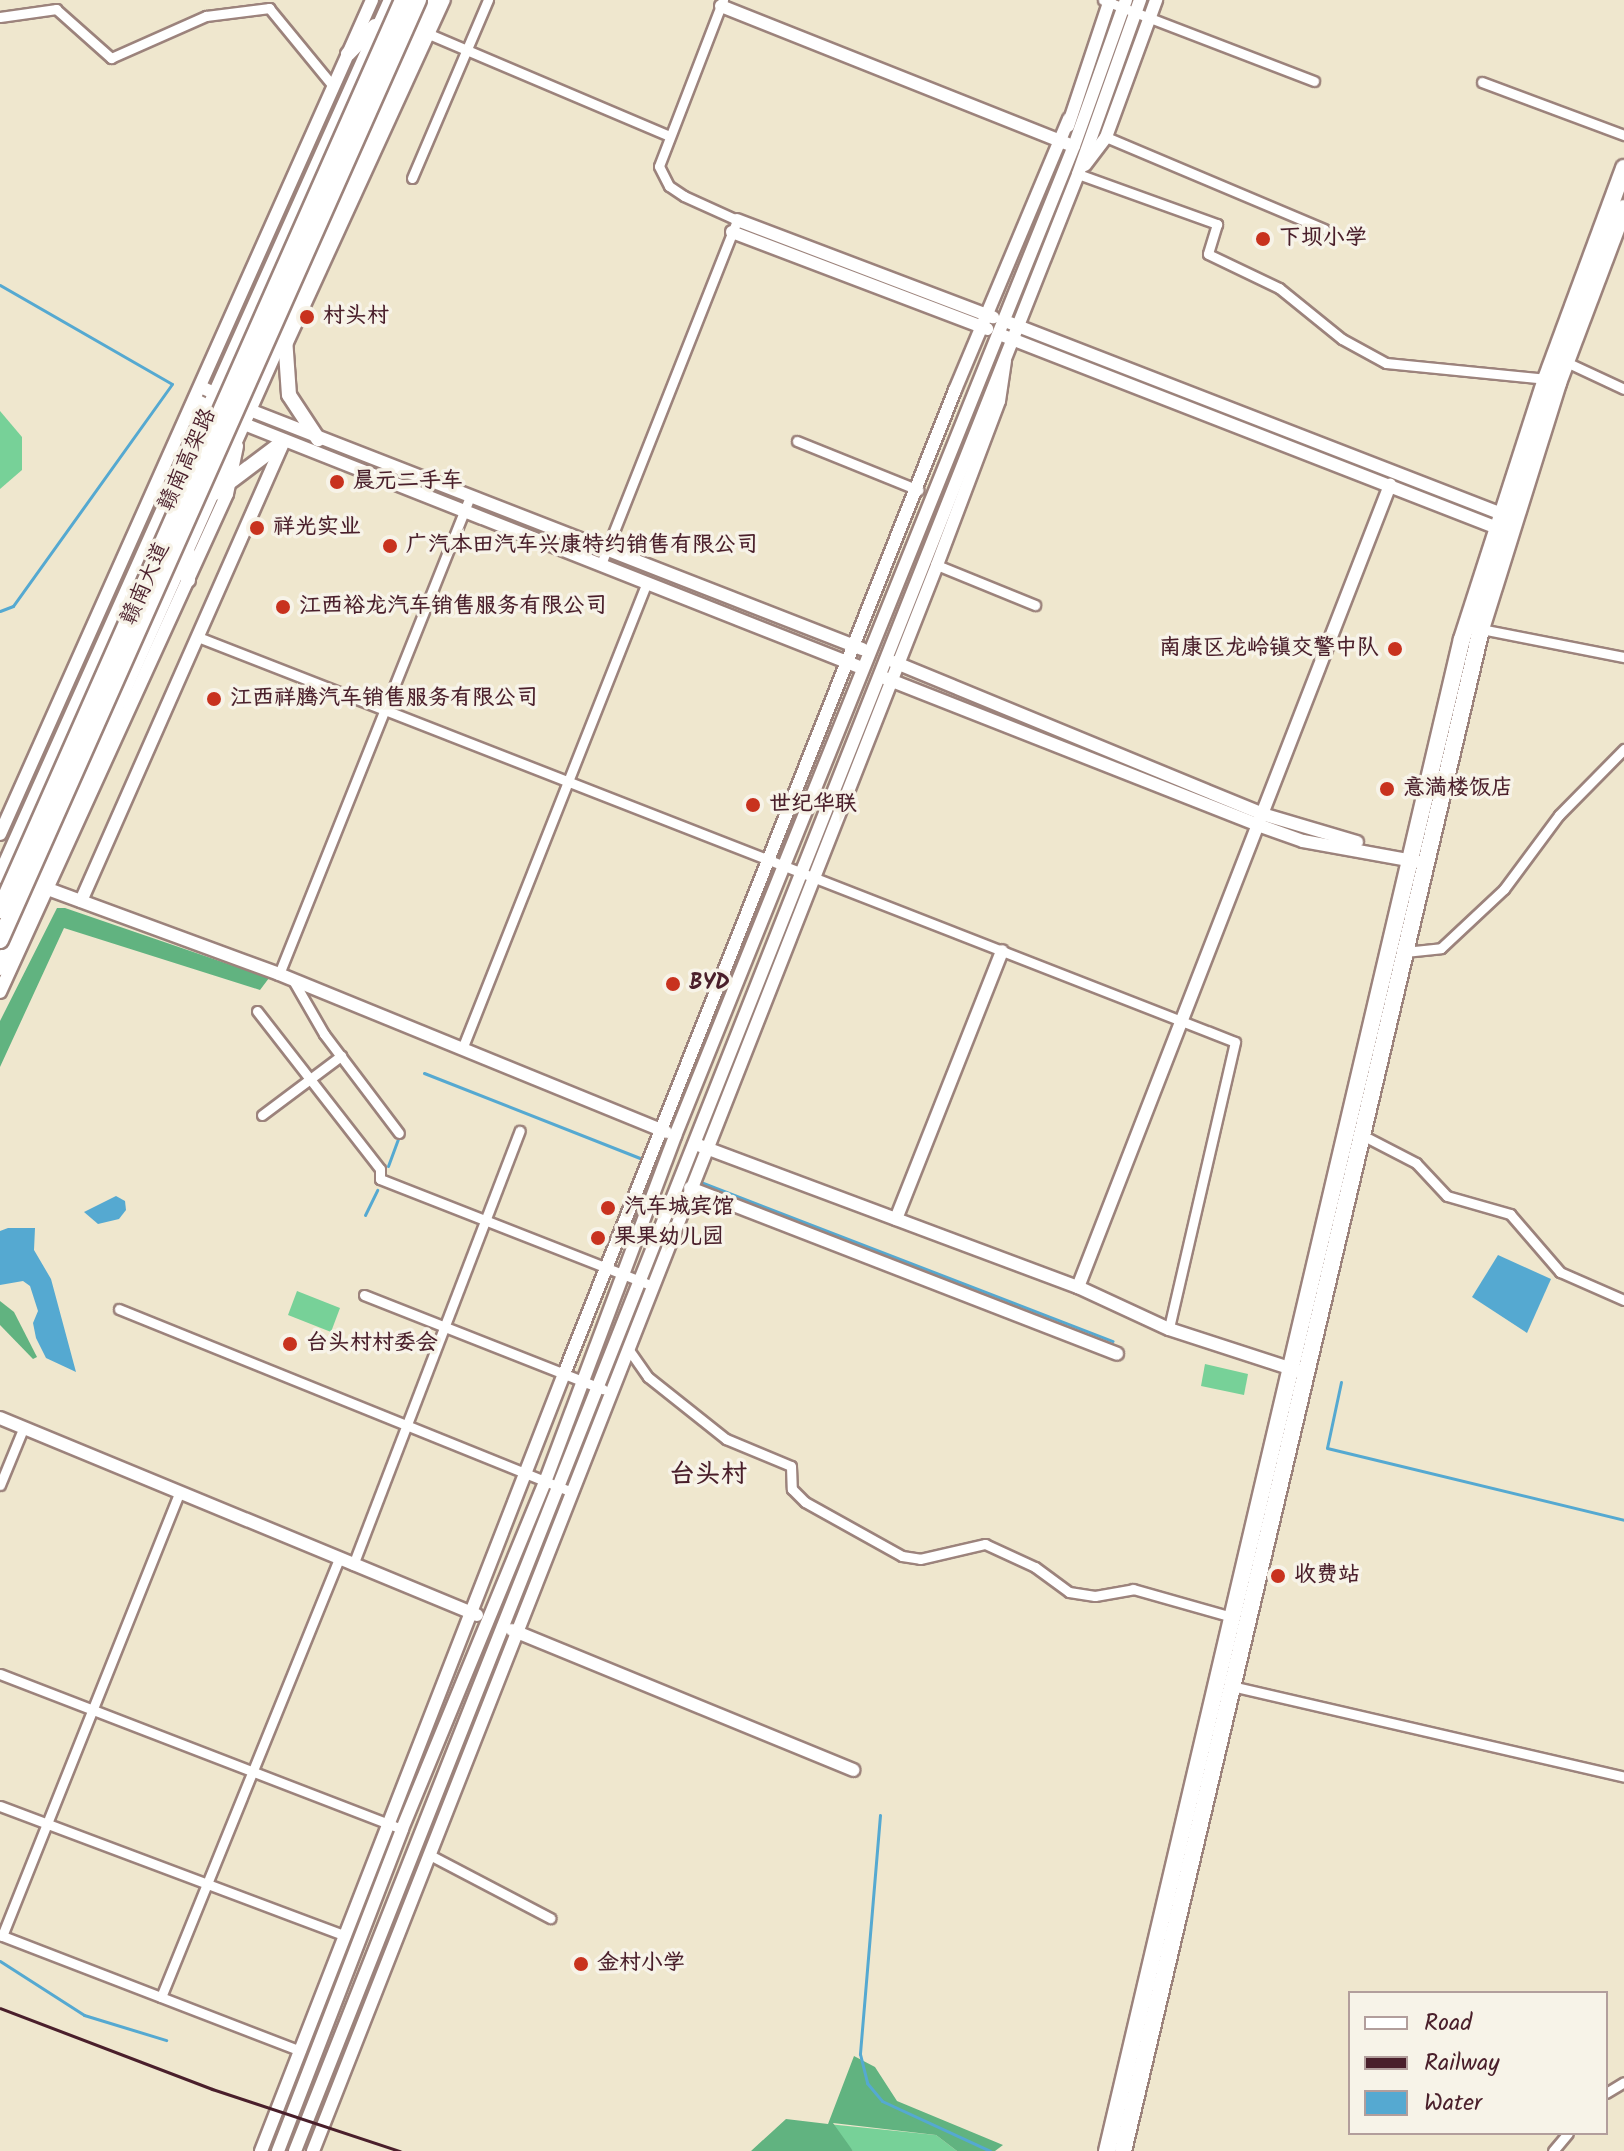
<!DOCTYPE html>
<html>
<head>
<meta charset="utf-8">
<style>
  body { margin:0 }
  #map { position:relative; width:1624px; height:2151px; overflow:hidden; background:#efe7ce; font-family:Kalam,"LXGW WenKai TC",sans-serif }
  div>[style] { position:absolute }
  [style*='--x'] { left:calc(var(--x)*1px); top:calc(var(--y)*1px); width:calc(var(--w)*1px); rotate:calc(var(--a)*1deg) }
  .green>* { inset:0; background:#77d198 }
  .forest>* { inset:0; background:#61b380 }
  .water>* { inset:0; background:#55a9d1 }
  .stream>* { height:3px; margin:-1.5px; padding:0 1.5px; transform-origin:1.5px; border-radius:1.5px; background:#55a9d1 }
  .roads { filter:drop-shadow(2px 0 #9c837c) drop-shadow(-2px 0 #9c837c) drop-shadow(0 2px #9c837c) drop-shadow(0 -2px #9c837c) }
  .street>* { height:9px; margin:-4.5px; padding:0 4.5px; transform-origin:4.5px; border-radius:4.5px; background:#fff }
  .secondary>* { height:12px; margin:-6px; padding:0 6px; transform-origin:6px; border-radius:6px; background:#fff }
  .primary>* { height:14px; margin:-7px; padding:0 7px; transform-origin:7px; border-radius:7px; background:#fff }
  .highway>* { height:16px; margin:-8px; padding:0 8px; transform-origin:8px; border-radius:8px; background:#fff }
  .rail>* { height:3px; margin:-1.5px; padding:0 1.5px; transform-origin:1.5px; border-radius:1.5px; background:#4a1f2b }
  .bridges { filter:drop-shadow(2px 0 #9c837c) drop-shadow(-2px 0 #9c837c) drop-shadow(0 2px #9c837c) drop-shadow(0 -2px #9c837c) }
  .highway-bridge>* { height:16px; margin:-8px; padding:0 8px; transform-origin:8px; border-radius:8px; background:#fff }
  .dots>* { width:22px; height:22px; translate:-50% -50%; box-sizing:border-box; border:4px solid #f7f3e8; border-radius:50% }
  span { translate:-50% -50%; white-space:nowrap; text-align:center; line-height:1.15; -webkit-text-stroke:7px #f7f3e8; paint-order:stroke }
  .poi-label { font-size:22px; color:#4a1f2b; font-weight:700 }
  .left { translate:0 -50%; text-align:left }
  .right { translate:-100% -50%; text-align:right }
  .street-label { font-size:22px; color:#4a1f2b }
  .quarter-label { font-size:26px; color:#4a1f2b; font-weight:700 }
  .legend { position:absolute; left:1348px; top:1991px; width:260px; height:144px; box-sizing:border-box; background:#f7f3e8; border:2px solid #b29e9c; margin:0; padding:10px 14px; list-style:none; font-size:24px; color:#4a1f2b }
  .legend li { display:flex; align-items:center; gap:16px; height:40px }
  .legend b { width:40px; border:2px solid #b29e9c }
</style>
</head>
<body>
<div id="map">
  <div class="green">
    <div style="clip-path:polygon(0 411px,22px 437px,22px 470px,0 489px)"></div>
    <div style="clip-path:polygon(297px 1291px,340px 1308px,331px 1332px,288px 1315px)"></div>
    <div style="clip-path:polygon(1205px 1364px,1248px 1374px,1244px 1395px,1201px 1386px)"></div>
    <div style="clip-path:polygon(828px 2124px,936px 2135px,957px 2151px,853px 2151px)"></div>
  </div>
  <div class="forest">
    <div style="clip-path:polygon(57px 908px,65px 908px,269px 978px,260px 990px,64px 928px,0 1067px,0 1021px)"></div>
    <div style="clip-path:polygon(0 1301px,14px 1312px,37px 1357px,33px 1359px,0 1325px)"></div>
    <div style="clip-path:polygon(854px 2056px,875px 2067px,897px 2101px,1003px 2145px,995px 2151px,957px 2151px,936px 2135px,833px 2123px,853px 2151px,751px 2151px,786px 2119px,828px 2124px)"></div>
  </div>
  <div class="water">
    <div style="clip-path:polygon(116px 1196px,125px 1201px,126px 1210px,119px 1219px,98px 1224px,84px 1212px)"></div>
    <div style="clip-path:polygon(8px 1228px,35px 1228px,34px 1250px,51px 1279px,76px 1372px,46px 1358px,36px 1338px,33px 1323px,38px 1311px,30px 1286px,23px 1281px,0 1285px,0 1231px)"></div>
    <div style="clip-path:polygon(1498px 1255px,1551px 1279px,1527px 1333px,1472px 1297px)"></div>
  </div>
  <div class="stream">
    <div style="--x:0;--y:285;--w:198;--a:29.9"></div>
    <div style="--x:172;--y:384;--w:273;--a:125.6"></div>
    <div style="--x:13;--y:606;--w:14;--a:159"></div>
    <div style="--x:424;--y:1073;--w:234;--a:21.5"></div>
    <div style="--x:388;--y:1166;--w:40;--a:-69.8"></div>
    <div style="--x:703;--y:1183;--w:439;--a:21.1"></div>
    <div style="--x:365;--y:1215;--w:28;--a:-64"></div>
    <div style="--x:1341;--y:1382;--w:67;--a:102"></div>
    <div style="--x:1327;--y:1448;--w:306;--a:13.6"></div>
    <div style="--x:880;--y:1815;--w:240;--a:94.8"></div>
    <div style="--x:860;--y:2054;--w:30;--a:76"></div>
    <div style="--x:867;--y:2083;--w:23;--a:50"></div>
    <div style="--x:882;--y:2101;--w:119;--a:24.8"></div>
    <div style="--x:0;--y:1961;--w:100;--a:32.7"></div>
    <div style="--x:84;--y:2015;--w:86;--a:17"></div>
  </div>
  <div class="roads">
    <div class="street">
      <div style="--x:1103;--y:0;--w:226;--a:21"></div>
      <div style="--x:0;--y:17;--w:57;--a:-8.1"></div>
      <div style="--x:56;--y:9;--w:74;--a:41.7"></div>
      <div style="--x:111;--y:58;--w:104;--a:-23.9"></div>
      <div style="--x:206;--y:16;--w:64;--a:-7.2"></div>
      <div style="--x:269;--y:8;--w:101;--a:50.6"></div>
      <div style="--x:429;--y:34;--w:259;--a:23"></div>
      <div style="--x:1482;--y:82;--w:152;--a:20.5"></div>
      <div style="--x:1106;--y:137;--w:237;--a:22.9"></div>
      <div style="--x:1078;--y:174;--w:148;--a:19.8"></div>
      <div style="--x:1217;--y:224;--w:31;--a:107"></div>
      <div style="--x:1208;--y:254;--w:79;--a:25.6"></div>
      <div style="--x:1279;--y:288;--w:81;--a:39"></div>
      <div style="--x:1342;--y:339;--w:50;--a:28.6"></div>
      <div style="--x:1386;--y:363;--w:162;--a:5.7"></div>
      <div style="--x:412;--y:178;--w:194;--a:-66.9"></div>
      <div style="--x:1564;--y:361;--w:66;--a:25"></div>
      <div style="--x:797;--y:441;--w:131;--a:22"></div>
      <div style="--x:601;--y:564;--w:370;--a:-68.4"></div>
      <div style="--x:737;--y:220;--w:58;--a:-155.6"></div>
      <div style="--x:684;--y:196;--w:18;--a:-146"></div>
      <div style="--x:669;--y:186;--w:22;--a:-117"></div>
      <div style="--x:659;--y:166;--w:178;--a:-68.9"></div>
      <div style="--x:937;--y:565;--w:106;--a:22.2"></div>
      <div style="--x:1481;--y:629;--w:146;--a:11.1"></div>
      <div style="--x:198;--y:637;--w:1113;--a:21.33"></div>
      <div style="--x:1235;--y:1042;--w:294;--a:103"></div>
      <div style="--x:1405;--y:952;--w:36;--a:-6"></div>
      <div style="--x:1441;--y:948;--w:86;--a:-43.1"></div>
      <div style="--x:1504;--y:889;--w:92;--a:-53.4"></div>
      <div style="--x:1559;--y:815;--w:93;--a:-45.4"></div>
      <div style="--x:279;--y:974;--w:512;--a:-68.2"></div>
      <div style="--x:294;--y:982;--w:60;--a:60"></div>
      <div style="--x:324;--y:1034;--w:124;--a:52.9"></div>
      <div style="--x:257;--y:1011;--w:200;--a:52.1"></div>
      <div style="--x:380;--y:1169;--w:10;--a:90"></div>
      <div style="--x:380;--y:1179;--w:286;--a:21.4"></div>
      <div style="--x:462;--y:1049;--w:502;--a:-68.39"></div>
      <div style="--x:262;--y:1115;--w:99;--a:-36.8"></div>
      <div style="--x:1362;--y:1135;--w:61;--a:27.4"></div>
      <div style="--x:1416;--y:1163;--w:45;--a:46.8"></div>
      <div style="--x:1447;--y:1196;--w:66;--a:15.9"></div>
      <div style="--x:1510;--y:1214;--w:77;--a:49.2"></div>
      <div style="--x:1560;--y:1272;--w:70;--a:23.6"></div>
      <div style="--x:364;--y:1295;--w:257;--a:21.5"></div>
      <div style="--x:119;--y:1309;--w:489;--a:22"></div>
      <div style="--x:629;--y:1350;--w:33;--a:55"></div>
      <div style="--x:648;--y:1377;--w:100;--a:38.5"></div>
      <div style="--x:726;--y:1439;--w:70;--a:22.6"></div>
      <div style="--x:791;--y:1466;--w:23;--a:88"></div>
      <div style="--x:792;--y:1489;--w:18;--a:45"></div>
      <div style="--x:805;--y:1502;--w:111;--a:29.1"></div>
      <div style="--x:902;--y:1556;--w:18;--a:9"></div>
      <div style="--x:920;--y:1559;--w:67;--a:-13"></div>
      <div style="--x:985;--y:1544;--w:55;--a:24.7"></div>
      <div style="--x:1035;--y:1567;--w:42;--a:36.3"></div>
      <div style="--x:1069;--y:1592;--w:26;--a:9"></div>
      <div style="--x:1095;--y:1596;--w:39;--a:-10"></div>
      <div style="--x:1133;--y:1589;--w:103;--a:15.8"></div>
      <div style="--x:0;--y:1485;--w:61;--a:-67.7"></div>
      <div style="--x:353;--y:1565;--w:465;--a:-69"></div>
      <div style="--x:0;--y:1674;--w:431;--a:21.1"></div>
      <div style="--x:1231;--y:1686;--w:403;--a:13"></div>
      <div style="--x:0;--y:1806;--w:369;--a:20.6"></div>
      <div style="--x:430;--y:1855;--w:136;--a:27.7"></div>
      <div style="--x:0;--y:1935;--w:322;--a:21.1"></div>
      <div style="--x:2;--y:1936;--w:477;--a:-68.2"></div>
      <div style="--x:161;--y:1997;--w:473;--a:-67.9"></div>
      <div style="--x:1606;--y:2093;--w:21;--a:-31"></div>
      <div style="--x:1553;--y:2151;--w:23;--a:-50"></div>
    </div>
    <div class="secondary">
      <div style="--x:721;--y:6;--w:373;--a:21.7"></div>
      <div style="--x:1068;--y:126;--w:133;--a:-71.6"></div>
      <div style="--x:1085;--y:165;--w:35;--a:-53"></div>
      <div style="--x:1106;--y:137;--w:146;--a:-69.9"></div>
      <div style="--x:737;--y:220;--w:274;--a:20.8"></div>
      <div style="--x:732;--y:232;--w:273;--a:20.8"></div>
      <div style="--x:1010;--y:323;--w:533;--a:21.22"></div>
      <div style="--x:1004;--y:336;--w:538;--a:21.27"></div>
      <div style="--x:284;--y:349;--w:384;--a:-65.4"></div>
      <div style="--x:201;--y:387;--w:23;--a:25"></div>
      <div style="--x:196;--y:400;--w:25;--a:27"></div>
      <div style="--x:242;--y:407;--w:666;--a:21.32"></div>
      <div style="--x:234;--y:420;--w:670;--a:21.55"></div>
      <div style="--x:894;--y:662;--w:398;--a:22.4"></div>
      <div style="--x:1262;--y:814;--w:99;--a:16.4"></div>
      <div style="--x:885;--y:678;--w:401;--a:21.5"></div>
      <div style="--x:1258;--y:825;--w:48;--a:19.6"></div>
      <div style="--x:1303;--y:841;--w:117;--a:10.3"></div>
      <div style="--x:0;--y:834;--w:913;--a:-65.96"></div>
      <div style="--x:48;--y:889;--w:246;--a:20.2"></div>
      <div style="--x:279;--y:974;--w:418;--a:22.2"></div>
      <div style="--x:81;--y:901;--w:503;--a:-66.19"></div>
      <div style="--x:0;--y:992;--w:547;--a:-65.5"></div>
      <div style="--x:227;--y:494;--w:49;--a:-78.2"></div>
      <div style="--x:698;--y:1145;--w:406;--a:20.5"></div>
      <div style="--x:1078;--y:1287;--w:100;--a:24.8"></div>
      <div style="--x:1169;--y:1329;--w:136;--a:18"></div>
      <div style="--x:690;--y:1188;--w:458;--a:21.2"></div>
      <div style="--x:896;--y:1219;--w:288;--a:-68.4"></div>
      <div style="--x:1078;--y:1287;--w:861;--a:-68.74"></div>
      <div style="--x:0;--y:1418;--w:516;--a:22.44"></div>
      <div style="--x:512;--y:1630;--w:369;--a:22.3"></div>
      <div style="--x:261;--y:2151;--w:834;--a:-68.7"></div>
      <div style="--x:564;--y:1374;--w:1059;--a:-68.33"></div>
      <div style="--x:955;--y:390;--w:294;--a:-67.2"></div>
      <div style="--x:278;--y:2151;--w:345;--a:-68.9"></div>
      <div style="--x:402;--y:1829;--w:375;--a:-67.6"></div>
      <div style="--x:545;--y:1482;--w:370;--a:-69.4"></div>
      <div style="--x:675;--y:1136;--w:1067;--a:-68.05"></div>
      <div style="--x:1074;--y:146;--w:155;--a:-70.4"></div>
      <div style="--x:295;--y:2151;--w:2126;--a:-68.39"></div>
      <div style="--x:1078;--y:174;--w:185;--a:-70.4"></div>
      <div style="--x:313;--y:2151;--w:1704;--a:-68.52"></div>
      <div style="--x:937;--y:565;--w:175;--a:-69.3"></div>
      <div style="--x:999;--y:401;--w:40;--a:-81.5"></div>
    </div>
    <div class="primary">
      <div style="--x:348;--y:54;--w:39;--a:-46"></div>
      <div style="--x:285;--y:338;--w:57;--a:86"></div>
      <div style="--x:289;--y:395;--w:53;--a:56.6"></div>
      <div style="--x:215;--y:493;--w:86;--a:-37"></div>
      <div style="--x:188;--y:553;--w:27;--a:90"></div>
      <div style="--x:0;--y:876;--w:959;--a:-65.95"></div>
      <div style="--x:0;--y:968;--w:1060;--a:-65.95"></div>
    </div>
    <div class="highway">
      <div style="--x:1107;--y:2151;--w:1553;--a:-76.79"></div>
      <div style="--x:1462;--y:639;--w:273;--a:-72.1"></div>
      <div style="--x:1546;--y:379;--w:225;--a:-69.7"></div>
      <div style="--x:1123;--y:2151;--w:1564;--a:-76.76"></div>
      <div style="--x:1481;--y:629;--w:258;--a:-72.6"></div>
      <div style="--x:1558;--y:383;--w:187;--a:-69.3"></div>
    </div>
  </div>
  <div class="rail">
    <div style="--x:0;--y:2008;--w:227;--a:20.9"></div>
    <div style="--x:212;--y:2089;--w:198;--a:18.3"></div>
  </div>
  <div class="bridges">
    <div class="highway-bridge">
      <div style="--x:0;--y:910;--w:995;--a:-66.11"></div>
      <div style="--x:0;--y:940;--w:1029;--a:-66.03"></div>
    </div>
  </div>
  <div class="dots">
    <div style="left:1263px;top:239px;background:#c8321e"></div>
    <div style="left:307px;top:317px;background:#c8321e"></div>
    <div style="left:337px;top:482px;background:#c8321e"></div>
    <div style="left:257px;top:528px;background:#c8321e"></div>
    <div style="left:390px;top:546px;background:#c8321e"></div>
    <div style="left:283px;top:607px;background:#c8321e"></div>
    <div style="left:1395px;top:649px;background:#c8321e"></div>
    <div style="left:214px;top:699px;background:#c8321e"></div>
    <div style="left:1387px;top:789px;background:#c8321e"></div>
    <div style="left:753px;top:805px;background:#c8321e"></div>
    <div style="left:673px;top:984px;background:#c8321e"></div>
    <div style="left:608px;top:1208px;background:#c8321e"></div>
    <div style="left:598px;top:1238px;background:#c8321e"></div>
    <div style="left:290px;top:1344px;background:#c8321e"></div>
    <div style="left:1278px;top:1576px;background:#c8321e"></div>
    <div style="left:581px;top:1964px;background:#c8321e"></div>
  </div>
  <div class="poi-label">
    <span class="left" style="left:1279px;top:239px">下坝小学</span>
    <span class="left" style="left:323px;top:317px">村头村</span>
    <span class="left" style="left:353px;top:482px">晨元二手车</span>
    <span class="left" style="left:273px;top:528px">祥光实业</span>
    <span class="left" style="left:406px;top:546px">广汽本田汽车兴康特约销售有限公司</span>
    <span class="left" style="left:299px;top:607px">江西裕龙汽车销售服务有限公司</span>
    <span class="right" style="left:1379px;top:649px">南康区龙岭镇交警中队</span>
    <span class="left" style="left:230px;top:699px">江西祥腾汽车销售服务有限公司</span>
    <span class="left" style="left:1403px;top:789px">意満楼饭店</span>
    <span class="left" style="left:769px;top:805px">世纪华联</span>
    <span class="left" style="left:689px;top:984px">BYD</span>
    <span class="left" style="left:624px;top:1208px">汽车城宾馆</span>
    <span class="left" style="left:614px;top:1238px">果果幼儿园</span>
    <span class="left" style="left:306px;top:1344px">台头村村委会</span>
    <span class="left" style="left:1294px;top:1576px">收费站</span>
    <span class="left" style="left:597px;top:1964px">金村小学</span>
  </div>
  <div class="street-label">
    <span style="left:188px;top:460px;rotate:-66deg">赣南高架路</span>
    <span style="left:146px;top:584px;rotate:-66deg">赣南大道</span>
  </div>
  <div class="quarter-label">
    <span style="left:708px;top:1476px">台头村</span>
  </div>
  <ul class="legend">
  <li><b style="height:10px;background:#fff"></b>Road</li>
  <li><b style="height:10px;background:#4a1f2b"></b>Railway</li>
  <li><b style="height:22px;background:#55a9d1"></b>Water</li>
  </ul>
</div>
</body>
</html>
